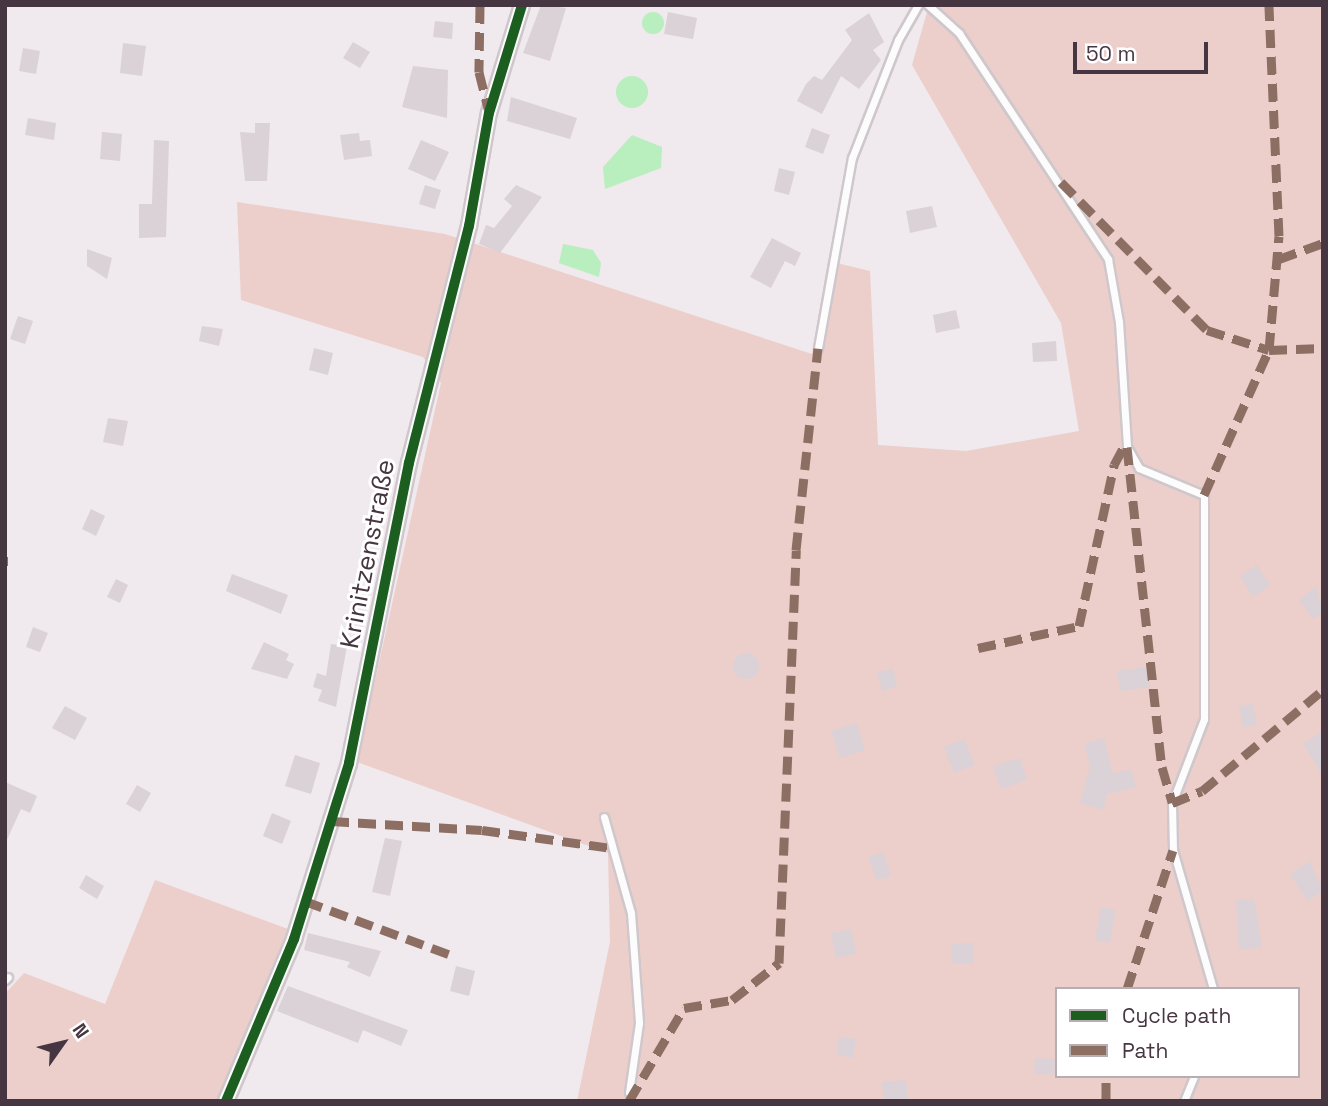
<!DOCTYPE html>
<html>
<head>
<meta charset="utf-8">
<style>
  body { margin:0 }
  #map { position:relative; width:1328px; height:1106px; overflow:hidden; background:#f0e9ed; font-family:"Space Grotesk",sans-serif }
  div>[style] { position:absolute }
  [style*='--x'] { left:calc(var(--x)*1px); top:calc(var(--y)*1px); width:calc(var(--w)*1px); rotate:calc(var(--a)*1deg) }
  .green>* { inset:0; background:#eccecb }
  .water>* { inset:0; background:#b9eebe }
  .round { border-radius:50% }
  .building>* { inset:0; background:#dad2d7 }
  .roads { filter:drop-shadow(2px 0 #cec7cb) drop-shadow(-2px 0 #cec7cb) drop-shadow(0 2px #cec7cb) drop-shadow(0 -2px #cec7cb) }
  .lane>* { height:7px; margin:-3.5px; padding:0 3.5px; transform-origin:3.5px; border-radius:3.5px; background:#fdfcfc }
  .street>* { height:14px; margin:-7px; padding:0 7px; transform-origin:7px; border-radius:7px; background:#fdfcfc }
  .quiet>* { height:9px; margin-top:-4.5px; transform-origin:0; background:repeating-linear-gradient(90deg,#8d6e63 0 18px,transparent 0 27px) }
  .cycleway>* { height:10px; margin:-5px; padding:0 5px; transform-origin:5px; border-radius:5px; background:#1b5e20 }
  span { translate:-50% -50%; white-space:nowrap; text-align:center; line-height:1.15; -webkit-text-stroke:6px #fff; paint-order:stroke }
  .street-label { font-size:26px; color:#463641 }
  .frame { position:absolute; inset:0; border:7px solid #463641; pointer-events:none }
  .legend { position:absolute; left:1055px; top:987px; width:245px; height:91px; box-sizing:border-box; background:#fff; border:2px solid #b5afb3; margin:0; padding:9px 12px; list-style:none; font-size:21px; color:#463641 }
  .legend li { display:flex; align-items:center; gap:14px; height:35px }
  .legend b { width:35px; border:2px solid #b5afb3 }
  .north { position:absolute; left:28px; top:1008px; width:70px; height:70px; -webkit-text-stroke:5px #fff; paint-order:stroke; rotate:56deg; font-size:19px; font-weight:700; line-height:28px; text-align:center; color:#463641 }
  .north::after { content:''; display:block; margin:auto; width:24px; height:32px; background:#463641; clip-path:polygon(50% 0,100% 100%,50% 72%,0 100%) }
  .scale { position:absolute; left:1073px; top:42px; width:135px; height:32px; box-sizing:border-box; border:4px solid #463641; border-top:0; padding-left:9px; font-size:21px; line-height:24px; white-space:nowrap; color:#463641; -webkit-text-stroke:5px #fff; paint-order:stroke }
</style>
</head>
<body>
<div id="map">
  <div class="green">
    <div style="clip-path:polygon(evenodd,929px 5px,1323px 5px,1323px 1101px,577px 1101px,610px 942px,608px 853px,357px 762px,441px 383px,423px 357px,241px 300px,237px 202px,445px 234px,812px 354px,828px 261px,870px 271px,878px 445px,966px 451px,1079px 431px,1061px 323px,912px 65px,929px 5px,1057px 989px,1298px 989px,1298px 1076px,1057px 1076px,1057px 989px)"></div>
    <div style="clip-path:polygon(155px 880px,288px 929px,217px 1101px,5px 1101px,5px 994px,24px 973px,105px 1004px)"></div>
  </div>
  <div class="water">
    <div class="round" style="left:642px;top:12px;width:22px;height:22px"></div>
    <div class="round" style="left:616px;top:76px;width:32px;height:32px"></div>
    <div style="clip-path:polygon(632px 135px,662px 147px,661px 168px,605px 189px,603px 167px)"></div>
    <div style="clip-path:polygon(563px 244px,593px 250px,601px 263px,599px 277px,559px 263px)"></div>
  </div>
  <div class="building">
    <div style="clip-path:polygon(541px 5px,566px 8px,550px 61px,523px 53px)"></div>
    <div style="clip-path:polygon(668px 12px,697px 18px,693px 39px,664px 34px)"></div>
    <div style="clip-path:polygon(869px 13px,884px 42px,873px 50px,881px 60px,859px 89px,841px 76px,822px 114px,797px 101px,806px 84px,814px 76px,822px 80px,852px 40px,845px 30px)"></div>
    <div style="clip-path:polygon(435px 21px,453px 23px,452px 39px,433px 37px)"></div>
    <div style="clip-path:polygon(353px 42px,370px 52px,360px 68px,343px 58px)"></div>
    <div style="clip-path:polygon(123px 43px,146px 46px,142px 76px,120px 73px)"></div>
    <div style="clip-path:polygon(23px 48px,40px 51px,36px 74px,19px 71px)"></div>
    <div style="clip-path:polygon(413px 66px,448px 70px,447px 118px,402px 107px)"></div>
    <div style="clip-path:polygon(511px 97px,577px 118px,570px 139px,507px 121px)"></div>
    <div style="clip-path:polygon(28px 118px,56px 123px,54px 140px,25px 135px)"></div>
    <div style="clip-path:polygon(255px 123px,270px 123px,267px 181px,245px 181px,240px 132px,255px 133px)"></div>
    <div style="clip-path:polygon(812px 128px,830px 135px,823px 154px,805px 147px)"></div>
    <div style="clip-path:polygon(102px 132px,122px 134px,120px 161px,100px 159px)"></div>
    <div style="clip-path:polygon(359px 133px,360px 141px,370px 140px,372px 156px,344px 160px,340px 135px)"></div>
    <div style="clip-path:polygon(154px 140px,169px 141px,166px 237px,139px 238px,139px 204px,152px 204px)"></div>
    <div style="clip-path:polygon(421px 140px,449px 152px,435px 181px,408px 169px)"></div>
    <div style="clip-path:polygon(779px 168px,795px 172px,789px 195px,774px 191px)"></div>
    <div style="clip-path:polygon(425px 185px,441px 190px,435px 209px,419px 204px)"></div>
    <div style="clip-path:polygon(516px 185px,542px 197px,500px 253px,479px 244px,486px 225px,494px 228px,512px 206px,504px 199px)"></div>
    <div style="clip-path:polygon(932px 206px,937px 227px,910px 233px,906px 211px)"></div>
    <div style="clip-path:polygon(772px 238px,801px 253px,795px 266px,785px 261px,771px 288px,750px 277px)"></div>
    <div style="clip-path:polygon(87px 249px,112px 258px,107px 279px,87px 266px)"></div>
    <div style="clip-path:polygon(956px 310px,960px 328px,936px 333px,933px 315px)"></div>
    <div style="clip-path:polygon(18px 316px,33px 321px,25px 344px,10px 339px)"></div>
    <div style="clip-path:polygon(202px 326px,223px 329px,219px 346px,199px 341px)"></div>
    <div style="clip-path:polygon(1056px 341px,1057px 361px,1033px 362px,1032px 343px)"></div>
    <div style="clip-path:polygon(314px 348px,333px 353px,328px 375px,309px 370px)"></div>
    <div style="clip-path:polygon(108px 418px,128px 421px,123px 446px,103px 442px)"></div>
    <div style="clip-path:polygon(91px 509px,105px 516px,96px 536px,82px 529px)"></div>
    <div style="clip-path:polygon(1257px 565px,1270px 586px,1253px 597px,1240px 576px)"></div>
    <div style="clip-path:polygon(232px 574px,288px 595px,281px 614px,226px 591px)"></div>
    <div style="clip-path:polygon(116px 579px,128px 585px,120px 603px,107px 597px)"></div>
    <div style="clip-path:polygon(1316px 586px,1323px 612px,1313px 619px,1299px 600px)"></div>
    <div style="clip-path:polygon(33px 627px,48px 633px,40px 652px,26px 647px)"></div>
    <div style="clip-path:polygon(264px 642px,289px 654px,286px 660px,294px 664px,287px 679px,251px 669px)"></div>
    <div style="clip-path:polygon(331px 644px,347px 646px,336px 707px,318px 701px,322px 690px,313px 687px,317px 673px,326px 676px)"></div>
    <div class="round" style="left:733px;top:653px;width:26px;height:26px"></div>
    <div style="clip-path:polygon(1147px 667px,1150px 687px,1120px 691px,1117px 671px)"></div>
    <div style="clip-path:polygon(893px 669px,897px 687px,882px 691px,877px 672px)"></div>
    <div style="clip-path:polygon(1253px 704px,1257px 725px,1243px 727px,1239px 706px)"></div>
    <div style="clip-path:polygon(65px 706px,87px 718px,75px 740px,52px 728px)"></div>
    <div style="clip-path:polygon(857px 723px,865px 750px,840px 758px,831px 731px)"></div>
    <div style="clip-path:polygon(1323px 731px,1323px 776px,1303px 744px)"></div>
    <div style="clip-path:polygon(1104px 738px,1113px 774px,1131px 769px,1136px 787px,1107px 794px,1103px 810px,1080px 803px,1090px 766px,1084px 744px)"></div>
    <div style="clip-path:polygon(964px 739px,975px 765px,954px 773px,944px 747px)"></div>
    <div style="clip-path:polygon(295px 755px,320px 763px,311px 794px,285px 786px)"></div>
    <div style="clip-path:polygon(1020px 758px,1027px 780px,1001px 789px,993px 766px)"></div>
    <div style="clip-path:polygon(5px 782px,37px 796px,30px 813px,21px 809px,5px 844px)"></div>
    <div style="clip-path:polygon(137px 785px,151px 793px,140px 812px,126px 804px)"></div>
    <div style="clip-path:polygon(272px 813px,291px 821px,282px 844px,263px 836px)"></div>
    <div style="clip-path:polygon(385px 838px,402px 841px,390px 896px,372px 892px)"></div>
    <div style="clip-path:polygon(883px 852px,891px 876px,877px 880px,868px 857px)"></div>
    <div style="clip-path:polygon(1310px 861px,1323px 891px,1308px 901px,1290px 874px)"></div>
    <div style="clip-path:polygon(86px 875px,104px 886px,97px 899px,79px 888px)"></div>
    <div style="clip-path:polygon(1254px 899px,1262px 948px,1239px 949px,1236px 900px)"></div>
    <div style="clip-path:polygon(1101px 907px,1116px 910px,1110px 943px,1095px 940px)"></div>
    <div style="clip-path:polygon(851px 929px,856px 954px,836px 958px,831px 933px)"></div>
    <div style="clip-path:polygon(308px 933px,381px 951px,370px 977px,347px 967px,350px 962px,304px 950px)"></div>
    <div style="clip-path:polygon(974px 943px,974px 963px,952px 964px,951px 944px)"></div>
    <div style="clip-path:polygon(456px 966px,475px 971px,469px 996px,450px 991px)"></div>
    <div style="clip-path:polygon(288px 986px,408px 1030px,401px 1046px,363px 1030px,358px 1043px,277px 1011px)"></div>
    <div style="clip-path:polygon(839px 1037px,856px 1039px,853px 1058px,837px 1055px)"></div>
    <div style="clip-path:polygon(1035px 1058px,1055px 1059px,1054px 1075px,1034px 1074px)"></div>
    <div style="clip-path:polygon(906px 1080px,908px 1101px,884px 1101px,882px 1082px)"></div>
  </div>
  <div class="roads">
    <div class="lane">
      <div style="--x:928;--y:5;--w:42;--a:42.1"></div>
      <div style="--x:959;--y:33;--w:271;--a:56.6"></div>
      <div style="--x:1108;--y:259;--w:64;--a:80.1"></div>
      <div style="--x:1119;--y:322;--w:125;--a:86.3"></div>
      <div style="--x:1127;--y:447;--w:24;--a:60"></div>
      <div style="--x:1139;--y:468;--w:70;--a:22.6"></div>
      <div style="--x:1204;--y:495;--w:224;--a:90"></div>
      <div style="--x:1204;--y:719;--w:90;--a:110.9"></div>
      <div style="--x:1172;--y:803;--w:47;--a:88.8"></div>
      <div style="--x:1173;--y:850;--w:145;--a:73.9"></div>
      <div style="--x:818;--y:348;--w:193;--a:-79.9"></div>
      <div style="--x:852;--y:158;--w:127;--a:-68.7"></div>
      <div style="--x:898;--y:40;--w:40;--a:-60.3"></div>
      <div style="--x:604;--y:817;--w:100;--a:74.3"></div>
      <div style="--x:631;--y:913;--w:110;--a:85.8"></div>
      <div style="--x:639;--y:1023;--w:70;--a:98.2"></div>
      <div style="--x:5;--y:980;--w:4;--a:-45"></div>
      <div style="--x:1184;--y:1101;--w:27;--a:-68"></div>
    </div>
    <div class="street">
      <div style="--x:226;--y:1101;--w:176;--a:-67.2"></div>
      <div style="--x:294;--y:939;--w:184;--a:-72.6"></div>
      <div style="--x:349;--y:763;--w:306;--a:-78.7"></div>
      <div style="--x:409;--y:463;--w:244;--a:-75.8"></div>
      <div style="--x:469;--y:226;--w:115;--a:-80"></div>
      <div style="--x:489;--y:113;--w:113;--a:-73"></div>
    </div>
  </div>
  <div class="quiet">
    <div style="--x:480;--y:5;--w:67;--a:90.9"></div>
    <div style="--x:479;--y:72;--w:38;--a:76"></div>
    <div style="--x:1061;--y:182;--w:208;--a:45.4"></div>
    <div style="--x:1207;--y:330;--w:65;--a:17.9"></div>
    <div style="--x:1269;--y:350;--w:114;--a:-85"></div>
    <div style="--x:1279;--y:236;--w:231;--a:-92.5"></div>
    <div style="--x:1279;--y:259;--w:47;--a:-20"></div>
    <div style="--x:1127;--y:447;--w:322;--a:83.8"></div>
    <div style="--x:1162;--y:767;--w:37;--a:74"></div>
    <div style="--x:1172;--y:803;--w:32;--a:-22"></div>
    <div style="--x:1202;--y:791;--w:158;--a:-39.9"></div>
    <div style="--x:1204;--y:495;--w:159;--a:-65.9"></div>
    <div style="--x:1269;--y:350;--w:54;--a:-2.1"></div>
    <div style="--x:5;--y:561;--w:3;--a:0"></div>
    <div style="--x:978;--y:648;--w:103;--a:-12.3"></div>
    <div style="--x:1079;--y:626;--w:165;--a:-77.7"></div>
    <div style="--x:1114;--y:465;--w:26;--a:-62"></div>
    <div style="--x:331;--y:821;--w:151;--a:3.4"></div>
    <div style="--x:482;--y:830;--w:130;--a:7.9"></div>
    <div style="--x:305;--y:901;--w:156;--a:20.3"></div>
    <div style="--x:1127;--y:989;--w:146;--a:-71.7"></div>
    <div style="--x:629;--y:1101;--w:108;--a:-59.4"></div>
    <div style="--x:684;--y:1008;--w:49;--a:-9.5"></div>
    <div style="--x:732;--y:1000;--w:60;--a:-38.2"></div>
    <div style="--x:779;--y:963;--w:413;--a:-87.6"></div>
    <div style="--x:796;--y:550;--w:203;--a:-83.8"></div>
    <div style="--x:1106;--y:1101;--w:25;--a:-90"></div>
  </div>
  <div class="cycleway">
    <div style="--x:226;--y:1101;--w:176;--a:-67.2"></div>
    <div style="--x:294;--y:939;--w:184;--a:-72.6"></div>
    <div style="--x:349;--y:763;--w:306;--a:-78.7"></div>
    <div style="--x:409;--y:463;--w:244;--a:-75.8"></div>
    <div style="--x:469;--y:226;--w:115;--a:-80"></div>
    <div style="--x:489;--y:113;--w:113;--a:-73"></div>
  </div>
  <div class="street-label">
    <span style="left:368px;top:554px;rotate:-79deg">Krinitzenstraße</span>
  </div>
  <div class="frame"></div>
  <ul class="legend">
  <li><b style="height:9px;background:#1b5e20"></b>Cycle path</li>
  <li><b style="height:9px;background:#8d6e63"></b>Path</li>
  </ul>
  <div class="north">N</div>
  <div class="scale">50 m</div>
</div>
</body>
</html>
